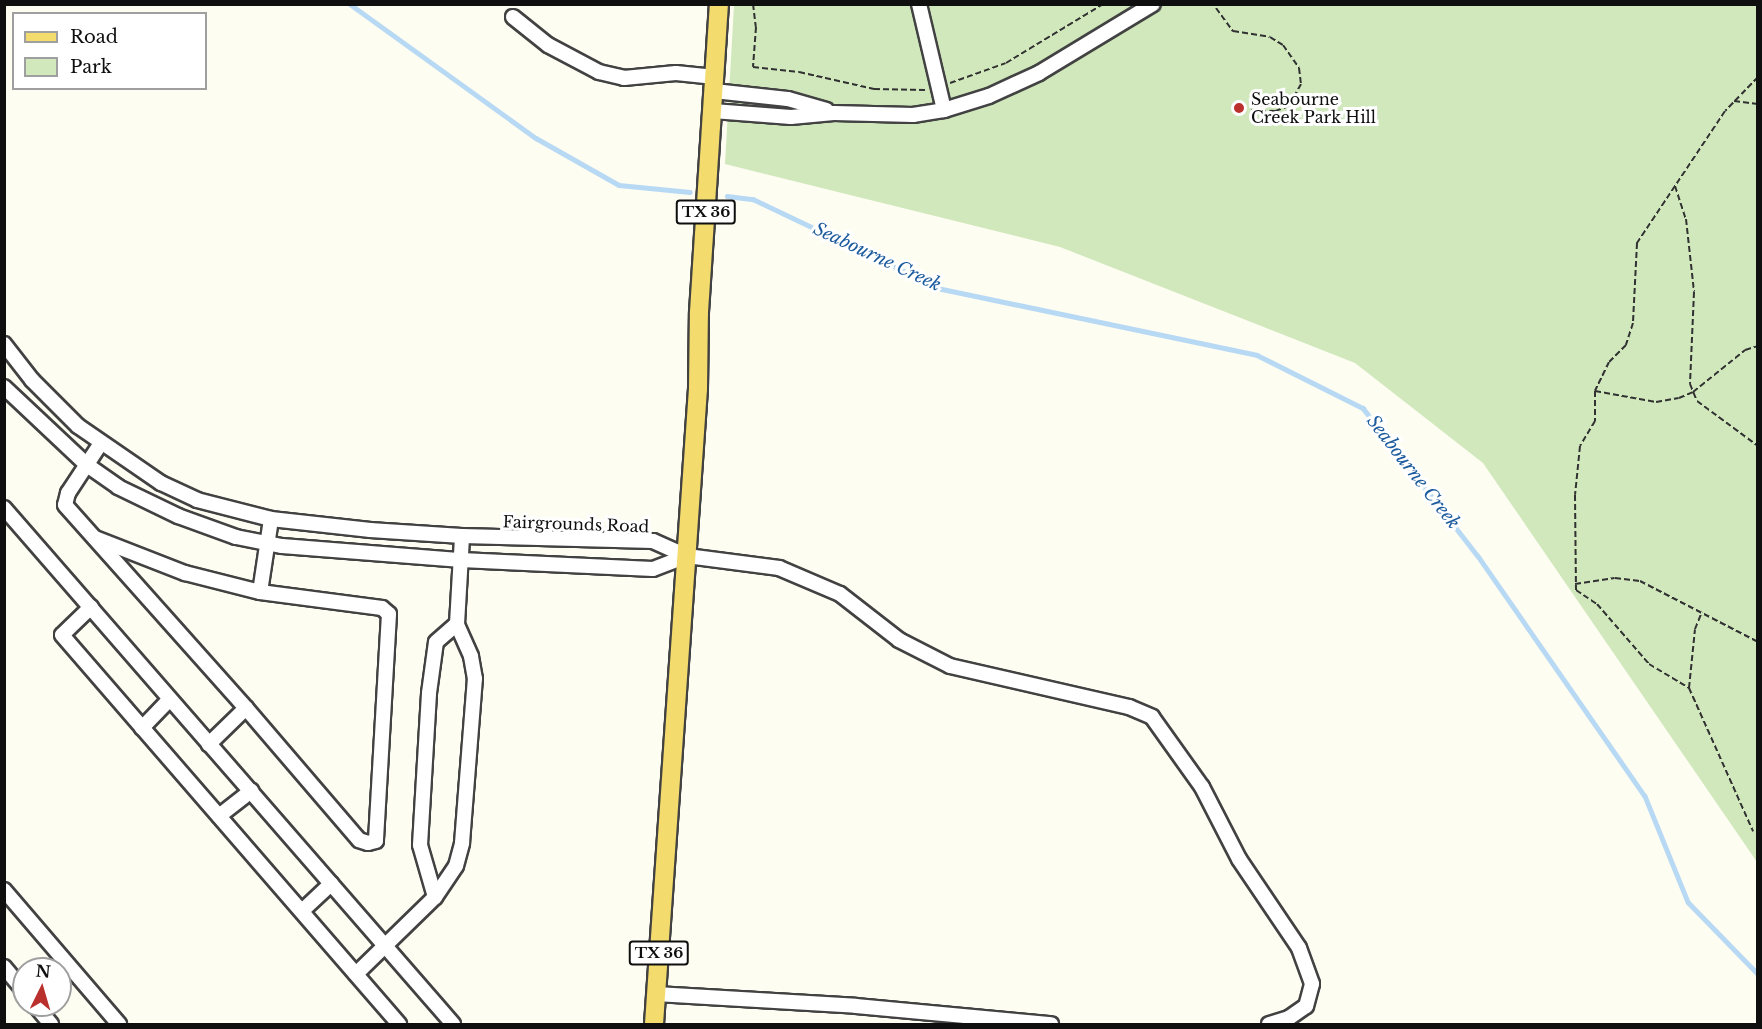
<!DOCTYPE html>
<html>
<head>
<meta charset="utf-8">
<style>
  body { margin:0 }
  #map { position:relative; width:1762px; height:1029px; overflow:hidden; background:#fefdf2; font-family:"Libre Baskerville",serif }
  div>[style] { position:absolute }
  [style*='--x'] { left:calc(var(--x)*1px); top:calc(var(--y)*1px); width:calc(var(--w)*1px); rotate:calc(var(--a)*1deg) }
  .green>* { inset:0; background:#d0e8bc }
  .stream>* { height:4.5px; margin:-2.25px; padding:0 2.25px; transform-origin:2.25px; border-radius:2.25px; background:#b8d9f4 }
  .path>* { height:2px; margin-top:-1px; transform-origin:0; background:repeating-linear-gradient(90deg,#313131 0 6px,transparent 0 9px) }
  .roads { filter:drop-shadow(2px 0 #424242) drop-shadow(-2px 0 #424242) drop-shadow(0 2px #424242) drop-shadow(0 -2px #424242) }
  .minor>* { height:14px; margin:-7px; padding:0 7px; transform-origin:7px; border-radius:7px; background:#fff }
  .major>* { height:18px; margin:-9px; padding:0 9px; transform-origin:9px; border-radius:9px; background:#f3dc6d }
  .dots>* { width:16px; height:16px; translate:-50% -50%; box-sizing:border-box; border:3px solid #fff; border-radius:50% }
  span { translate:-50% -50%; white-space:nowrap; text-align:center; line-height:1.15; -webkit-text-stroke:6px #fff; paint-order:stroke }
  .shield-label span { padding:2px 4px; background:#fff; border:2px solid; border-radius:4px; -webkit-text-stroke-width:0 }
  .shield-label { font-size:15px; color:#0f0f0f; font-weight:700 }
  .poi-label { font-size:16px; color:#0f0f0f }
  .left { translate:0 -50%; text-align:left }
  .street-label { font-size:16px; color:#0f0f0f }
  .water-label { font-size:18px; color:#1c5b9d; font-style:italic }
  .frame { position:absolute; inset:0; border:6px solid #0f0f0f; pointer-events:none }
  .legend { position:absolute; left:12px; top:12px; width:195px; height:78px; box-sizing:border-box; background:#fff; border:2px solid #9f9f9f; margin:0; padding:8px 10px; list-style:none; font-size:18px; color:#0f0f0f }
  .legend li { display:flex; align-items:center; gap:12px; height:30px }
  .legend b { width:30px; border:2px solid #9f9f9f }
  .north { position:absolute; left:12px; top:957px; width:60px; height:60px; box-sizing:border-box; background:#fff; border:2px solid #9f9f9f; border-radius:50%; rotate:5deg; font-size:16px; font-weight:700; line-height:24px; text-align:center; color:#0f0f0f }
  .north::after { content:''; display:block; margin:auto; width:21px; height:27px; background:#ba302c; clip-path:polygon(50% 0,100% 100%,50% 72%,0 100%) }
</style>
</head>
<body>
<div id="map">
  <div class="green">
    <div style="clip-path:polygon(734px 5px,1757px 5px,1757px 862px,1483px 463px,1355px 363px,1060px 247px,725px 164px)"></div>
  </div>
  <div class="stream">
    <div style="--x:350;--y:4;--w:229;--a:35.8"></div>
    <div style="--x:536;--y:138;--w:95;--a:29.5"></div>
    <div style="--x:619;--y:185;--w:71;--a:5.6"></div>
    <div style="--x:727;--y:196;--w:26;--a:7"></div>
    <div style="--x:753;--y:199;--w:209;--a:25.5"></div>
    <div style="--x:942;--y:289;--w:322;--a:11.8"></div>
    <div style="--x:1257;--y:355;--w:119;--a:26.6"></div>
    <div style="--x:1363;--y:408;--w:187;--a:52.2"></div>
    <div style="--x:1478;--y:556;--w:292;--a:55.2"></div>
    <div style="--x:1645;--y:796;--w:114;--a:67.9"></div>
    <div style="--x:1688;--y:902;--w:100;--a:45.8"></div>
  </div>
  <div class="path">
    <div style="--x:753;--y:4;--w:23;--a:83"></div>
    <div style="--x:756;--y:27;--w:40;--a:94.3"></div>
    <div style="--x:753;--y:67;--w:46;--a:6.2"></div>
    <div style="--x:799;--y:72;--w:77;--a:12.8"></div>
    <div style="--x:874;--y:89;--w:51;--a:1.1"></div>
    <div style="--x:1216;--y:8;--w:29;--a:54"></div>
    <div style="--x:1233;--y:31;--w:37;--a:9"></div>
    <div style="--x:1270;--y:37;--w:15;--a:32"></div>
    <div style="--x:1283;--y:45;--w:28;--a:55"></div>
    <div style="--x:1299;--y:68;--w:16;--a:83"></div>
    <div style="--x:1301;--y:84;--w:25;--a:119"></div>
    <div style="--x:1289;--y:106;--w:15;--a:160"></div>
    <div style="--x:1275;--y:111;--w:25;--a:-178"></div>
    <div style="--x:1758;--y:77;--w:47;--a:134.1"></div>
    <div style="--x:1725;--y:111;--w:159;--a:123.7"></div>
    <div style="--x:1637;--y:243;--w:80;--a:92.9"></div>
    <div style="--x:1633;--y:323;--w:23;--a:108"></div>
    <div style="--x:1626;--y:345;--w:24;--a:135"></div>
    <div style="--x:1609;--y:362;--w:32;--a:116"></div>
    <div style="--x:1595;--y:391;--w:62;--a:10.2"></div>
    <div style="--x:1656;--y:402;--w:23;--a:-10"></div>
    <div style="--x:1679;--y:398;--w:15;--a:-23"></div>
    <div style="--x:1693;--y:392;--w:67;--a:-38.9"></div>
    <div style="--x:1745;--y:350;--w:14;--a:-17"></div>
    <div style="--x:950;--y:83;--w:59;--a:-19.7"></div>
    <div style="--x:1006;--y:63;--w:114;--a:-31.3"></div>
    <div style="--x:1734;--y:101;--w:24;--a:7"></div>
    <div style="--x:1675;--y:186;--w:35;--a:72"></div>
    <div style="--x:1686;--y:219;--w:73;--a:83.7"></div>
    <div style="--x:1694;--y:292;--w:92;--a:92.5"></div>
    <div style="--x:1690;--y:384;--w:18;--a:68"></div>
    <div style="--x:1697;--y:401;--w:76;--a:36.4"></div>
    <div style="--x:1595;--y:391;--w:30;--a:90"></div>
    <div style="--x:1595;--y:421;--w:29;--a:121"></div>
    <div style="--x:1580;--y:446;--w:49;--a:95.8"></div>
    <div style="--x:1575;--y:495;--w:95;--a:89.4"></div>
    <div style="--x:1576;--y:590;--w:25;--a:34"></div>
    <div style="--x:1597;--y:604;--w:79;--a:49.1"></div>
    <div style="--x:1649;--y:664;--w:47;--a:31"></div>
    <div style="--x:1689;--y:688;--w:157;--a:65.9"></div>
    <div style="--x:1575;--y:584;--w:40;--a:-8.5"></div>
    <div style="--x:1615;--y:578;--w:25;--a:7"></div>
    <div style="--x:1640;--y:581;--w:133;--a:27.3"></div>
    <div style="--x:1689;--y:688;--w:59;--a:-84.2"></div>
    <div style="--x:1695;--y:629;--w:18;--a:-68"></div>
  </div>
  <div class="roads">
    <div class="minor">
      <div style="--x:919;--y:4;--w:109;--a:76.7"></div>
      <div style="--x:513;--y:17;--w:45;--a:38.7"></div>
      <div style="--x:548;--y:45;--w:58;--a:27.9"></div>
      <div style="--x:599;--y:72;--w:26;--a:13"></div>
      <div style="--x:624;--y:78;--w:52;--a:-5.5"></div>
      <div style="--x:676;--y:73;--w:39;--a:6"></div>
      <div style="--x:714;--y:91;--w:74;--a:6.2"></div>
      <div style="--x:788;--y:99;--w:40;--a:16"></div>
      <div style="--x:713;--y:111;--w:78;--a:4.4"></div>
      <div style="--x:791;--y:117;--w:43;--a:-5.3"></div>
      <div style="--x:834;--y:113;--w:79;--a:1.5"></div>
      <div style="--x:913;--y:115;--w:31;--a:-9"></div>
      <div style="--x:944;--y:110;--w:47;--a:-17.3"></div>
      <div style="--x:989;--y:96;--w:55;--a:-24.7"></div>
      <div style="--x:1039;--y:73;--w:133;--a:-31.2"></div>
      <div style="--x:4;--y:344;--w:46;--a:52.1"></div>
      <div style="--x:32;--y:380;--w:65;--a:45"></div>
      <div style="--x:78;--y:426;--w:101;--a:34.5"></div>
      <div style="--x:161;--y:483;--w:40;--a:25"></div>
      <div style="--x:197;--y:500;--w:76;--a:14.4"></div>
      <div style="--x:271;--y:519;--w:100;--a:6.3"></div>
      <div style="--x:370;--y:530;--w:92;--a:3.7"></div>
      <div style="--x:462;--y:536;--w:191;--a:1.5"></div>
      <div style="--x:653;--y:541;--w:37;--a:24"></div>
      <div style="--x:687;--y:556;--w:93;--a:7.4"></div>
      <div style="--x:779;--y:568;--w:66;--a:23.1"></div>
      <div style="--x:840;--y:594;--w:75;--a:37.9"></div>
      <div style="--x:899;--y:640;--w:57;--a:27"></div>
      <div style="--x:950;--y:666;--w:184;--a:12.9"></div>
      <div style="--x:1129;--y:707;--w:25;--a:23"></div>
      <div style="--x:1152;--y:717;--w:86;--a:54.5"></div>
      <div style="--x:1202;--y:787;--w:81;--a:62.8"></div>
      <div style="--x:1239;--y:859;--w:107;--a:56"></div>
      <div style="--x:1299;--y:948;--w:38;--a:70"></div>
      <div style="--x:1312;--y:984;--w:23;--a:105"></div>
      <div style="--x:1306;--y:1006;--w:21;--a:145"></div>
      <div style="--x:1289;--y:1018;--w:21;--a:163"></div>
      <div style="--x:4;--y:387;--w:114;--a:43.2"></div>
      <div style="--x:87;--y:465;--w:38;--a:35"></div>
      <div style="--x:118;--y:487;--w:67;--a:25.8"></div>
      <div style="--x:178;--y:516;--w:62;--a:19.9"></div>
      <div style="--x:236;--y:537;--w:47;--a:11.1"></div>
      <div style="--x:282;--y:546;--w:180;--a:4.5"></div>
      <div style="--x:461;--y:560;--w:192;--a:2.7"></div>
      <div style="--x:653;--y:569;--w:36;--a:-21"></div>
      <div style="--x:101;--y:443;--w:60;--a:123.4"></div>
      <div style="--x:68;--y:493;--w:12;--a:104"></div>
      <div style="--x:65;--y:505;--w:272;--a:48.3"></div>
      <div style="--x:246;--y:708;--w:52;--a:135.8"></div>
      <div style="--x:4;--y:508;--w:684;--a:48.97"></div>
      <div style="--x:95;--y:538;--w:97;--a:21.3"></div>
      <div style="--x:185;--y:573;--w:77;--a:14.2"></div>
      <div style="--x:260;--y:592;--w:123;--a:7.5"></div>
      <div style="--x:382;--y:608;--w:9;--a:41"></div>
      <div style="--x:389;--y:614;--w:227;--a:93.3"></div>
      <div style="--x:376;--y:841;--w:8;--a:166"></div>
      <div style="--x:368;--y:843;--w:9;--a:-162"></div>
      <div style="--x:359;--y:840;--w:174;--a:-130.6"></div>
      <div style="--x:260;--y:592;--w:74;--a:-81.4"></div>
      <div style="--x:91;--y:607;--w:40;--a:136"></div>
      <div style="--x:62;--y:635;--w:515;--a:49.1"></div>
      <div style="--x:142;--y:728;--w:40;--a:-46"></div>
      <div style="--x:219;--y:816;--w:41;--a:-38"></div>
      <div style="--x:4;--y:890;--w:177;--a:49.4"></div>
      <div style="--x:435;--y:897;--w:54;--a:-106.1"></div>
      <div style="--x:420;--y:845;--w:152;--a:-86.6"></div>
      <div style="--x:429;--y:693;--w:51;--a:-82.2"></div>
      <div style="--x:436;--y:642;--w:28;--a:-41"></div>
      <div style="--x:302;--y:911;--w:40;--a:-43"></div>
      <div style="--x:4;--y:967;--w:31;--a:50"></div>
      <div style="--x:356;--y:974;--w:110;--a:-44.3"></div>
      <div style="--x:435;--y:897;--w:37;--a:-56"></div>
      <div style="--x:456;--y:866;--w:24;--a:-75"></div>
      <div style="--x:462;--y:843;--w:165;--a:-85.5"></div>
      <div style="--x:475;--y:679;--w:23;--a:-100"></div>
      <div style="--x:471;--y:656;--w:35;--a:-114"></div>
      <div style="--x:457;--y:624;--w:88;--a:-86.7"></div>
      <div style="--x:656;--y:994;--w:200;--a:3.4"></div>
      <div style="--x:856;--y:1006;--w:196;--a:5.3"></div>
      <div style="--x:35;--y:1005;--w:25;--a:50"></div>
    </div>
    <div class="major">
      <div style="--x:654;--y:1024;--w:637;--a:-86.04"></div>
      <div style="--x:698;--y:389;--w:77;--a:-89.3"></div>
      <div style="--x:699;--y:312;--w:309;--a:-86.3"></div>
    </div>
  </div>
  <div class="dots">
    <div style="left:1239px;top:108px;background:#ba302c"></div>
  </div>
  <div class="shield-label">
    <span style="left:706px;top:212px">TX 36</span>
    <span style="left:659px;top:953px">TX 36</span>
  </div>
  <div class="poi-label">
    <span class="left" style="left:1251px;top:108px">Seabourne<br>Creek Park Hill</span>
  </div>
  <div class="street-label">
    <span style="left:576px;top:524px;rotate:2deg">Fairgrounds Road</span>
  </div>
  <div class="water-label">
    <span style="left:877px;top:257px;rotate:25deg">Seabourne Creek</span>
    <span style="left:1413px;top:472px;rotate:52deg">Seabourne Creek</span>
  </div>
  <div class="frame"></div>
  <ul class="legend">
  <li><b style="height:8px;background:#f3dc6d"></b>Road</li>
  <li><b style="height:16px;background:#d0e8bc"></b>Park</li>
  </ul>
  <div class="north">N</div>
</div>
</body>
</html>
